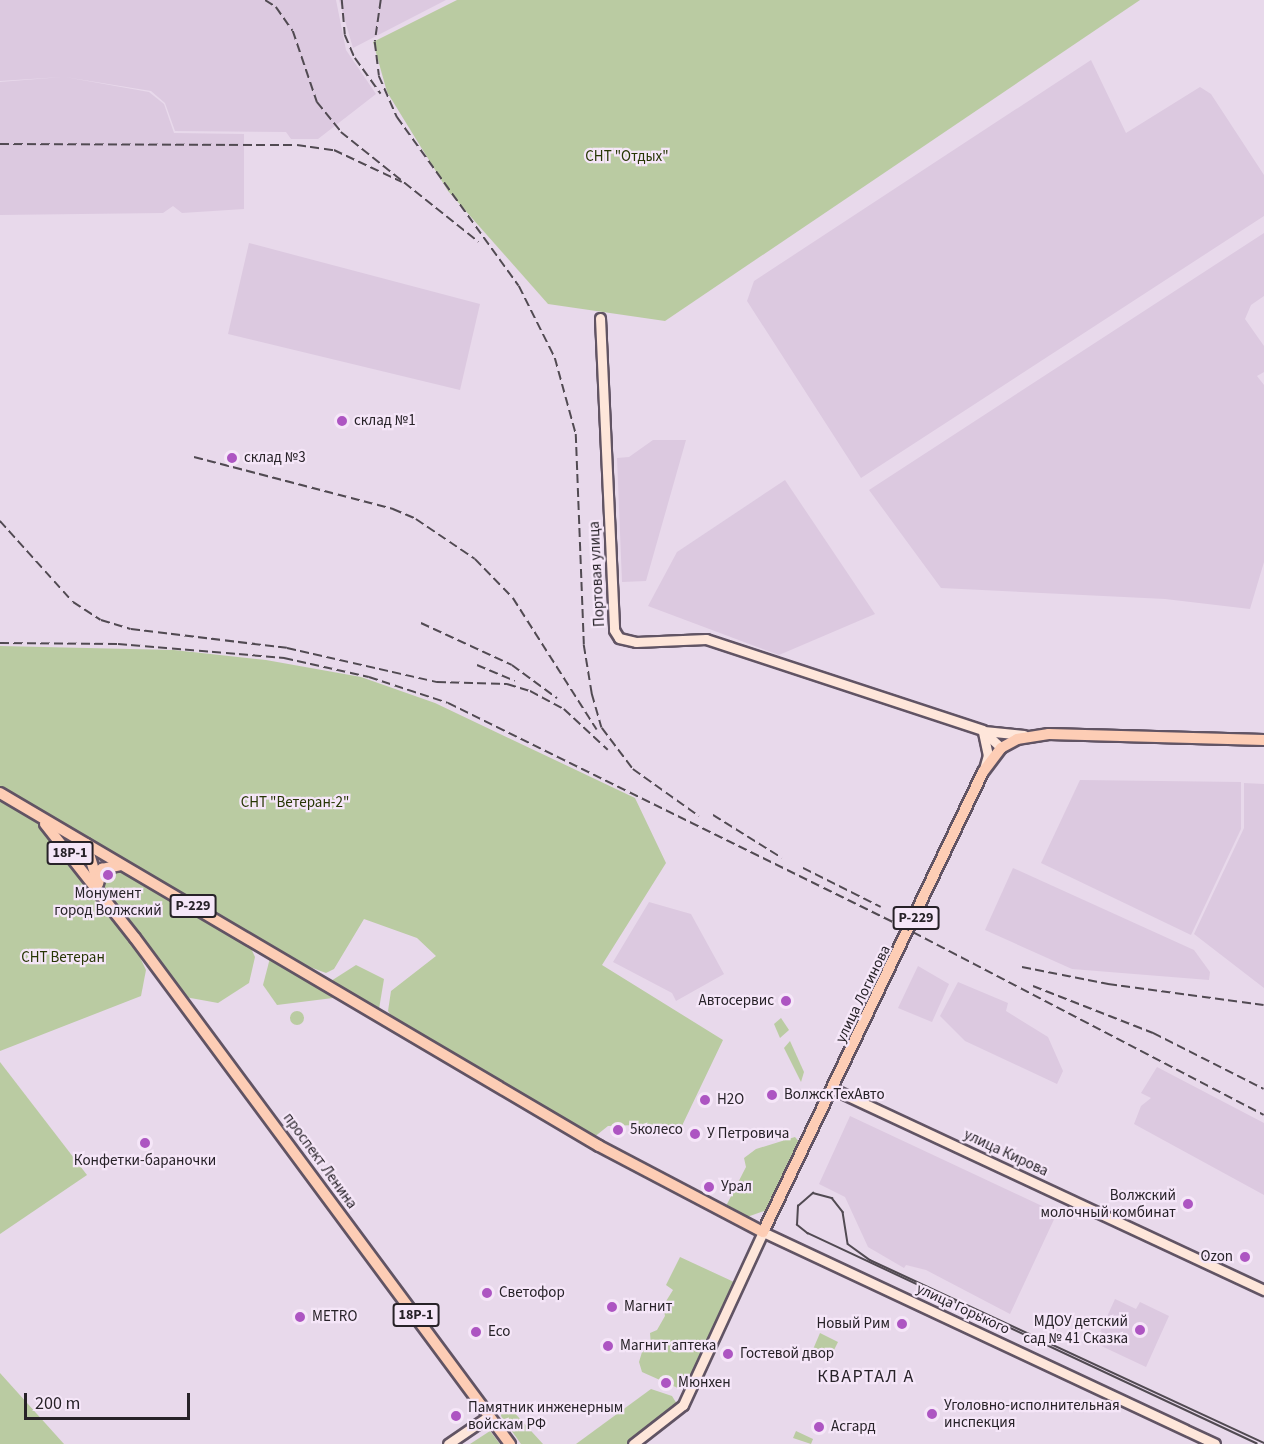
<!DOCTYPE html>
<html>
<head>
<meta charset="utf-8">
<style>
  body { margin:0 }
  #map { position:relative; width:1264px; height:1444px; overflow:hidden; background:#e8d9eb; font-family:"Source Sans 3",sans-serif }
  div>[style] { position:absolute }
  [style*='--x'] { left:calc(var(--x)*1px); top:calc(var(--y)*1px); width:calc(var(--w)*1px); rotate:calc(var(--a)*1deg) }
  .built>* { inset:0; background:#dcc9e0 }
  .green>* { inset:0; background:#bacba2 }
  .round { border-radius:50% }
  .roads { filter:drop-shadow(2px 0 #615464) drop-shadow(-2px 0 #615464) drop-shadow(0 2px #615464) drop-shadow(0 -2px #615464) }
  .secondary>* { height:9px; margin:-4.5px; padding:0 4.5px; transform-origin:4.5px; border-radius:4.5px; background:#fee6da }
  .primary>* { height:10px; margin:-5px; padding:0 5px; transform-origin:5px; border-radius:5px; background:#fdcdb5 }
  .tram>* { height:1.5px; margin:-0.75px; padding:0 0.75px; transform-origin:0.75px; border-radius:0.75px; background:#514a52 }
  .rail>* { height:1.5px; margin-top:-0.75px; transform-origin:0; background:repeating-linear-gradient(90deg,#514a52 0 9px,transparent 0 13.5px) }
  .dots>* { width:16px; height:16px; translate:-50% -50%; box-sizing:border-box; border:3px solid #f5e6f8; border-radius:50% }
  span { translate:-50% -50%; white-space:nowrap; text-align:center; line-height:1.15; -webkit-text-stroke:4.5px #f5e6f8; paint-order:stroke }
  .shield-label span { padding:2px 4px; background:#f5e6f8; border:2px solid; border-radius:4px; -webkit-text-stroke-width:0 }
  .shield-label { font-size:14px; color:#272228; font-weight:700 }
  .park-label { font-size:15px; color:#273604 }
  .poi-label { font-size:15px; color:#272228 }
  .left { translate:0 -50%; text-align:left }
  .right { translate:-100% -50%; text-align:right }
  .street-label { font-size:15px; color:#272228 }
  .quarter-label { font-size:18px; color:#272228; letter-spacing:1.5px }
  .scale { position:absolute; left:24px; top:1393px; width:166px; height:27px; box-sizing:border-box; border:3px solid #272228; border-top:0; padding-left:8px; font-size:18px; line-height:21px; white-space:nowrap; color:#272228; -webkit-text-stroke:4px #f5e6f8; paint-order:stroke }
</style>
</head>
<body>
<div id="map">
  <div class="built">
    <div style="clip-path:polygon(0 0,336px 0,346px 50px,376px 94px,318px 139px,291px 139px,286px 132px,175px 131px,165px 103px,151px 91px,65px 77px,149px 92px,164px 104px,174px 133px,244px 134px,244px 209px,182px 213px,173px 206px,163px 213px,0 215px,0 82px,62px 77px,0 81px)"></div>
    <div style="clip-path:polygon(339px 0,446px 0,353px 48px)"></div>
    <div style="clip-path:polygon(1091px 60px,1126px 133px,1200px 87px,1211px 94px,1264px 175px,1264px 216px,861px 478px,747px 301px,754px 281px)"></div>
    <div style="clip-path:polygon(1264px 233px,1264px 296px,1251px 305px,1245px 319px,1264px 346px,1264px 372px,1257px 376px,1264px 385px,1264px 562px,1250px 609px,1165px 599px,941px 588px,869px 490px)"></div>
    <div style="clip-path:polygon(249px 243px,480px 304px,460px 390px,228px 334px)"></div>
    <div style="clip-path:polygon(653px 440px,686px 440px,646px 581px,622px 582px,617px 458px,629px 457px)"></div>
    <div style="clip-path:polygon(785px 480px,875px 614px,779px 655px,648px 606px,677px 552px)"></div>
    <div style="clip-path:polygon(1080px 780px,1241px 782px,1241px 829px,1191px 935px,1041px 863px)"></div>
    <div style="clip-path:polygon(1244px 783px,1264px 784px,1264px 988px,1194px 934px,1244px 828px)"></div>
    <div style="clip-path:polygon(1013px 868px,1194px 950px,1210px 972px,1209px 980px,1072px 969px,985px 930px)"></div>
    <div style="clip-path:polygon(649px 902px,691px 914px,724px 974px,676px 1001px,672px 993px,613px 962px)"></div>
    <div style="clip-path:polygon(918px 966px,949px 984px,932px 1022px,898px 1008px)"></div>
    <div style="clip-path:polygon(958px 982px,1008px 1003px,1006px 1011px,1048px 1037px,1063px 1071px,1057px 1084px,965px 1041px,940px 1016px)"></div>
    <div style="clip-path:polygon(1157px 1067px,1264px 1123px,1264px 1195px,1134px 1124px,1141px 1106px,1151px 1098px,1141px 1093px)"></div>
    <div style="clip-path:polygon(850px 1116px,1057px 1213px,1010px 1314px,926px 1270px,906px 1265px,904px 1268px,868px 1247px,845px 1197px,819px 1184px)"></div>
    <div style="clip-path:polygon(1115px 1299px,1136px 1309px,1140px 1302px,1169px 1316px,1146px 1367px,1095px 1343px)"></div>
  </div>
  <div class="green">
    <div style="clip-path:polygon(457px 0,1140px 0,665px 321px,548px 304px,448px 191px,387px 92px,373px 42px)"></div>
    <div style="clip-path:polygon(0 646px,174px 650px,266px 660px,361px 677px,435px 703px,635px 798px,666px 863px,602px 965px,723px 1040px,679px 1132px,665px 1124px,608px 1126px,593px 1138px,393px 1018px,388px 1011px,391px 991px,436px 956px,417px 938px,364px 919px,334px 969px,326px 973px,307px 966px,0 786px)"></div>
    <div style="clip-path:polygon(0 799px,40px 825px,61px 847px,137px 951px,146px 970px,141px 996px,0 1051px)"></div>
    <div style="clip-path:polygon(119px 869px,250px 946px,255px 957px,249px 983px,218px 1003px,185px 997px,102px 884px,103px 873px)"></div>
    <div style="clip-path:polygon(270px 958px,331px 994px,333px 998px,277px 1005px,263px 985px)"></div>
    <div style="clip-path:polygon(356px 965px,384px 979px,379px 1009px,331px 981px)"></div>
    <div class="round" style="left:290px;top:1011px;width:14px;height:14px"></div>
    <div style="clip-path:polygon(781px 1018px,789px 1030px,780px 1038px,774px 1024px)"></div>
    <div style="clip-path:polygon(790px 1041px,804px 1072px,801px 1082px,784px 1048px)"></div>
    <div style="clip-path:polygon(0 1062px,87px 1175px,0 1234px)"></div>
    <div style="clip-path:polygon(795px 1137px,801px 1144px,767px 1210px,747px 1217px,729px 1211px,726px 1206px,746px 1167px,744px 1158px,756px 1149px)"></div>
    <div style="clip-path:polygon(680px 1257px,734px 1282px,688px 1386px,680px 1389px,642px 1372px,639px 1362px,642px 1352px,651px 1346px,650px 1333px,657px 1330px,665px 1316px,663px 1306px,673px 1290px,666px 1285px)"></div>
    <div style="clip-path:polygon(820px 1333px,838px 1342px,828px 1362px,811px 1354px)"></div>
    <div style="clip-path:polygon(0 1373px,64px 1444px,0 1444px)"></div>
    <div style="clip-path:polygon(651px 1389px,672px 1396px,677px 1404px,627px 1444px,576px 1444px)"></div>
    <div style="clip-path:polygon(511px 1409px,543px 1444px,545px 1444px,521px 1444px,501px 1416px,502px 1410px)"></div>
    <div style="clip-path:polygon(490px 1431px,500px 1444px,470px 1444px)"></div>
    <div style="clip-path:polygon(796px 1431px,813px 1439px,811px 1444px,793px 1438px)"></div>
  </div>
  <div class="roads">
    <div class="secondary">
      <div style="--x:600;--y:318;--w:312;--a:87.4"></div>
      <div style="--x:614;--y:630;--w:9;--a:58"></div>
      <div style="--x:619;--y:638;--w:17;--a:13"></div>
      <div style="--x:636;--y:642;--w:70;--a:-2.5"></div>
      <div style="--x:706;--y:639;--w:291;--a:18.2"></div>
      <div style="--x:982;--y:730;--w:26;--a:43"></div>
      <div style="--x:984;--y:731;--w:40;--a:5.7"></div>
      <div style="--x:983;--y:732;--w:24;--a:78"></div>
      <div style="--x:988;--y:755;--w:15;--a:106"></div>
      <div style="--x:833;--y:1089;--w:476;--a:25"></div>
      <div style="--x:448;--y:1444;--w:50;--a:-34.3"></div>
      <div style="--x:633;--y:1444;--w:63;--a:-38"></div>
      <div style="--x:683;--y:1405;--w:191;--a:-65.2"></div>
      <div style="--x:763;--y:1232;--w:499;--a:25.1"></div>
    </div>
    <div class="primary">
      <div style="--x:0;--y:793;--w:695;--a:30.51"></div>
      <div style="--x:599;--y:1146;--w:185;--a:27.7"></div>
      <div style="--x:763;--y:1232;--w:510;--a:-64.44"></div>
      <div style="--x:983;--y:772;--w:30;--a:-53"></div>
      <div style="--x:1001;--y:748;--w:18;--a:-29"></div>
      <div style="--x:1017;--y:739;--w:32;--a:-9"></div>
      <div style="--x:1049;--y:734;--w:215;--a:1.6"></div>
      <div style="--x:45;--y:824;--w:145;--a:51.7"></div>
      <div style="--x:135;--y:938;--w:630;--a:53.46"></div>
      <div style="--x:86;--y:844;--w:39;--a:73"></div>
      <div style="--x:98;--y:884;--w:16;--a:-75"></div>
      <div style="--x:102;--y:869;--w:19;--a:-12"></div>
    </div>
  </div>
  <div class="tram">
    <div style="--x:1257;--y:1444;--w:496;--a:-154.9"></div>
    <div style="--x:808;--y:1234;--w:14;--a:-141"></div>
    <div style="--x:797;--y:1225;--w:19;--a:-87"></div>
    <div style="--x:798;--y:1206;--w:20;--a:-41"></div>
    <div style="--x:813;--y:1193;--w:20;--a:15"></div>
    <div style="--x:832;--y:1198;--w:18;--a:52"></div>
    <div style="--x:843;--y:1212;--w:32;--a:81"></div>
    <div style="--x:848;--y:1244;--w:27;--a:36"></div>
    <div style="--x:870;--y:1260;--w:434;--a:24.9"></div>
  </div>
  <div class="rail">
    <div style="--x:265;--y:0;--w:13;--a:32"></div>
    <div style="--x:276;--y:7;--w:29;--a:55"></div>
    <div style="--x:293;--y:31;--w:75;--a:71.3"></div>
    <div style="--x:317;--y:102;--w:38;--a:51"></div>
    <div style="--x:341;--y:132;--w:176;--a:38.6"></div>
    <div style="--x:342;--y:0;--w:35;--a:85"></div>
    <div style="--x:345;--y:35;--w:25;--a:67"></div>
    <div style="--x:355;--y:58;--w:44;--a:54.2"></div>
    <div style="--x:381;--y:0;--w:42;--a:98.1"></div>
    <div style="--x:375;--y:42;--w:34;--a:83"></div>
    <div style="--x:379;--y:76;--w:45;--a:66.3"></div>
    <div style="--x:397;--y:117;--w:208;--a:54.2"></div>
    <div style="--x:519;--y:286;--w:80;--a:63.4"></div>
    <div style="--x:555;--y:358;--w:79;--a:74.6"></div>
    <div style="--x:576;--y:434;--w:211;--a:87.8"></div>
    <div style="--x:584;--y:645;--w:50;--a:80.7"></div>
    <div style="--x:592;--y:694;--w:35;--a:74"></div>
    <div style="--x:602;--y:728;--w:51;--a:52.9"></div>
    <div style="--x:633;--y:769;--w:81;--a:35.5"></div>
    <div style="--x:0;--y:144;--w:297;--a:0.2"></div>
    <div style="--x:297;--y:145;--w:37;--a:8"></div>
    <div style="--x:334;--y:150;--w:75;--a:25.2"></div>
    <div style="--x:194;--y:457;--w:206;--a:14.6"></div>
    <div style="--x:393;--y:509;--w:25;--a:23"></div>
    <div style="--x:416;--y:519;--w:71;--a:34.1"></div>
    <div style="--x:475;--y:559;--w:54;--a:45.7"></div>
    <div style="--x:513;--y:598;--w:156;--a:57.5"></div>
    <div style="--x:0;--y:521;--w:109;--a:48"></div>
    <div style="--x:73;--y:602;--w:33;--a:33"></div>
    <div style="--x:101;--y:620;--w:31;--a:17"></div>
    <div style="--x:131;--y:629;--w:157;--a:6.9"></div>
    <div style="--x:287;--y:648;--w:154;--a:12.8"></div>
    <div style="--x:437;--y:682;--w:70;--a:1.6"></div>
    <div style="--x:507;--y:684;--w:24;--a:17"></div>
    <div style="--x:530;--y:691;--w:38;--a:28"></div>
    <div style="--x:564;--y:709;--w:60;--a:43"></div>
    <div style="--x:421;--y:623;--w:100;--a:24.8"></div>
    <div style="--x:512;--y:665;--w:56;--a:36.3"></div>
    <div style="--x:0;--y:643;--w:118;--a:0.5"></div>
    <div style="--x:118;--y:644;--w:167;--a:4.8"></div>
    <div style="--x:284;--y:658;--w:87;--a:12.6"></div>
    <div style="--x:369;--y:677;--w:83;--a:18.2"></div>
    <div style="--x:448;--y:703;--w:505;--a:26.21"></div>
    <div style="--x:901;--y:926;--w:409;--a:27.5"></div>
    <div style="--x:477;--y:665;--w:41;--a:22.8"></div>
    <div style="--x:713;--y:815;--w:81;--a:31.9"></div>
    <div style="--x:803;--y:868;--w:87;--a:26.6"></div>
    <div style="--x:1022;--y:967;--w:88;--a:11.2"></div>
    <div style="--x:1108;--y:984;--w:157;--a:7.7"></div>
    <div style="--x:1033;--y:986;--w:129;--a:21.4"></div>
    <div style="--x:1153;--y:1033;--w:124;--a:26.8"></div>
  </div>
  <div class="dots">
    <div style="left:342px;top:421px;background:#ad55c2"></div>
    <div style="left:232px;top:458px;background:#ad55c2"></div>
    <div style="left:108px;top:875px;background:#ad55c2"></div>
    <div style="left:786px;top:1001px;background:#ad55c2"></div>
    <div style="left:772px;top:1095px;background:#ad55c2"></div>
    <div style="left:705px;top:1100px;background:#ad55c2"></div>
    <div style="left:618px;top:1130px;background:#ad55c2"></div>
    <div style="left:695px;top:1134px;background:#ad55c2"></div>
    <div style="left:145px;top:1143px;background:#ad55c2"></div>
    <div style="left:709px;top:1187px;background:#ad55c2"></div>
    <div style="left:1188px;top:1204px;background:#ad55c2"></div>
    <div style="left:1245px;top:1257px;background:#ad55c2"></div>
    <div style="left:487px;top:1293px;background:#ad55c2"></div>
    <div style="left:612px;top:1307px;background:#ad55c2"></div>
    <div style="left:300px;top:1317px;background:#ad55c2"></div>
    <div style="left:902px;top:1324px;background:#ad55c2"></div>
    <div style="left:1140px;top:1330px;background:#ad55c2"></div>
    <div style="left:476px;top:1332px;background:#ad55c2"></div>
    <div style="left:608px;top:1346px;background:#ad55c2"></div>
    <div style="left:728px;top:1354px;background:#ad55c2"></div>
    <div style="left:666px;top:1383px;background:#ad55c2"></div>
    <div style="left:932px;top:1414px;background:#ad55c2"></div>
    <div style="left:456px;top:1416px;background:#ad55c2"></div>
    <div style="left:819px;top:1427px;background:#ad55c2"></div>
  </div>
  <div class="shield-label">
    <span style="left:70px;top:853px">18Р-1</span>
    <span style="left:193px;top:906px">Р-229</span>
    <span style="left:916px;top:918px">Р-229</span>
    <span style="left:416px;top:1315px">18Р-1</span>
  </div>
  <div class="park-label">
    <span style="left:627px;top:157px">СНТ "Отдых"</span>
    <span style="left:295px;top:803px">СНТ "Ветеран-2"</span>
    <span style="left:63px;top:958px">СНТ Ветеран</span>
  </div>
  <div class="poi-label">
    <span class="left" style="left:354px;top:421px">склад №1</span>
    <span class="left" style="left:244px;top:458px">склад №3</span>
    <span style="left:108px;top:902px">Монумент<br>город Волжский</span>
    <span class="right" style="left:774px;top:1001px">Автосервис</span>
    <span class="left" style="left:784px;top:1095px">ВолжскТехАвто</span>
    <span class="left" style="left:717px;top:1100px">H2O</span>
    <span class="left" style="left:630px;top:1130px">5колесо</span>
    <span class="left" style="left:707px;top:1134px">У Петровича</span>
    <span style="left:145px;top:1161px">Конфетки-бараночки</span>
    <span class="left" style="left:721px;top:1187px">Урал</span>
    <span class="right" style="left:1176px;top:1204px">Волжский<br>молочный комбинат</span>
    <span class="right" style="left:1233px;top:1257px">Ozon</span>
    <span class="left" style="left:499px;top:1293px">Светофор</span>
    <span class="left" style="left:624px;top:1307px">Магнит</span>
    <span class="left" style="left:312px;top:1317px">METRO</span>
    <span class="right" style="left:1128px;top:1330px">МДОУ детский<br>сад № 41 Сказка</span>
    <span class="right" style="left:890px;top:1324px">Новый Рим</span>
    <span class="left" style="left:488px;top:1332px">Eco</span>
    <span class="left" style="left:620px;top:1346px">Магнит аптека</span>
    <span class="left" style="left:740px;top:1354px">Гостевой двор</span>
    <span class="left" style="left:678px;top:1383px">Мюнхен</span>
    <span class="left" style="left:944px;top:1414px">Уголовно-исполнительная<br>инспекция</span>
    <span class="left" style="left:468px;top:1416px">Памятник инженерным<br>войскам РФ</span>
    <span class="left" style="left:831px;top:1427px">Асгард</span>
  </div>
  <div class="street-label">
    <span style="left:597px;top:574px;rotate:-93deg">Портовая улица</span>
    <span style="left:863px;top:994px;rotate:-64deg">улица Логинова</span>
    <span style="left:1006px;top:1153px;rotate:25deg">улица Кирова</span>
    <span style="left:320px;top:1161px;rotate:54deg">проспект Ленина</span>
    <span style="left:963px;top:1309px;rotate:25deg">улица Горького</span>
  </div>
  <div class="quarter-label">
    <span style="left:866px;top:1377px">КВАРТАЛ А</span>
  </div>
  <div class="scale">200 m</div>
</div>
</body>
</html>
